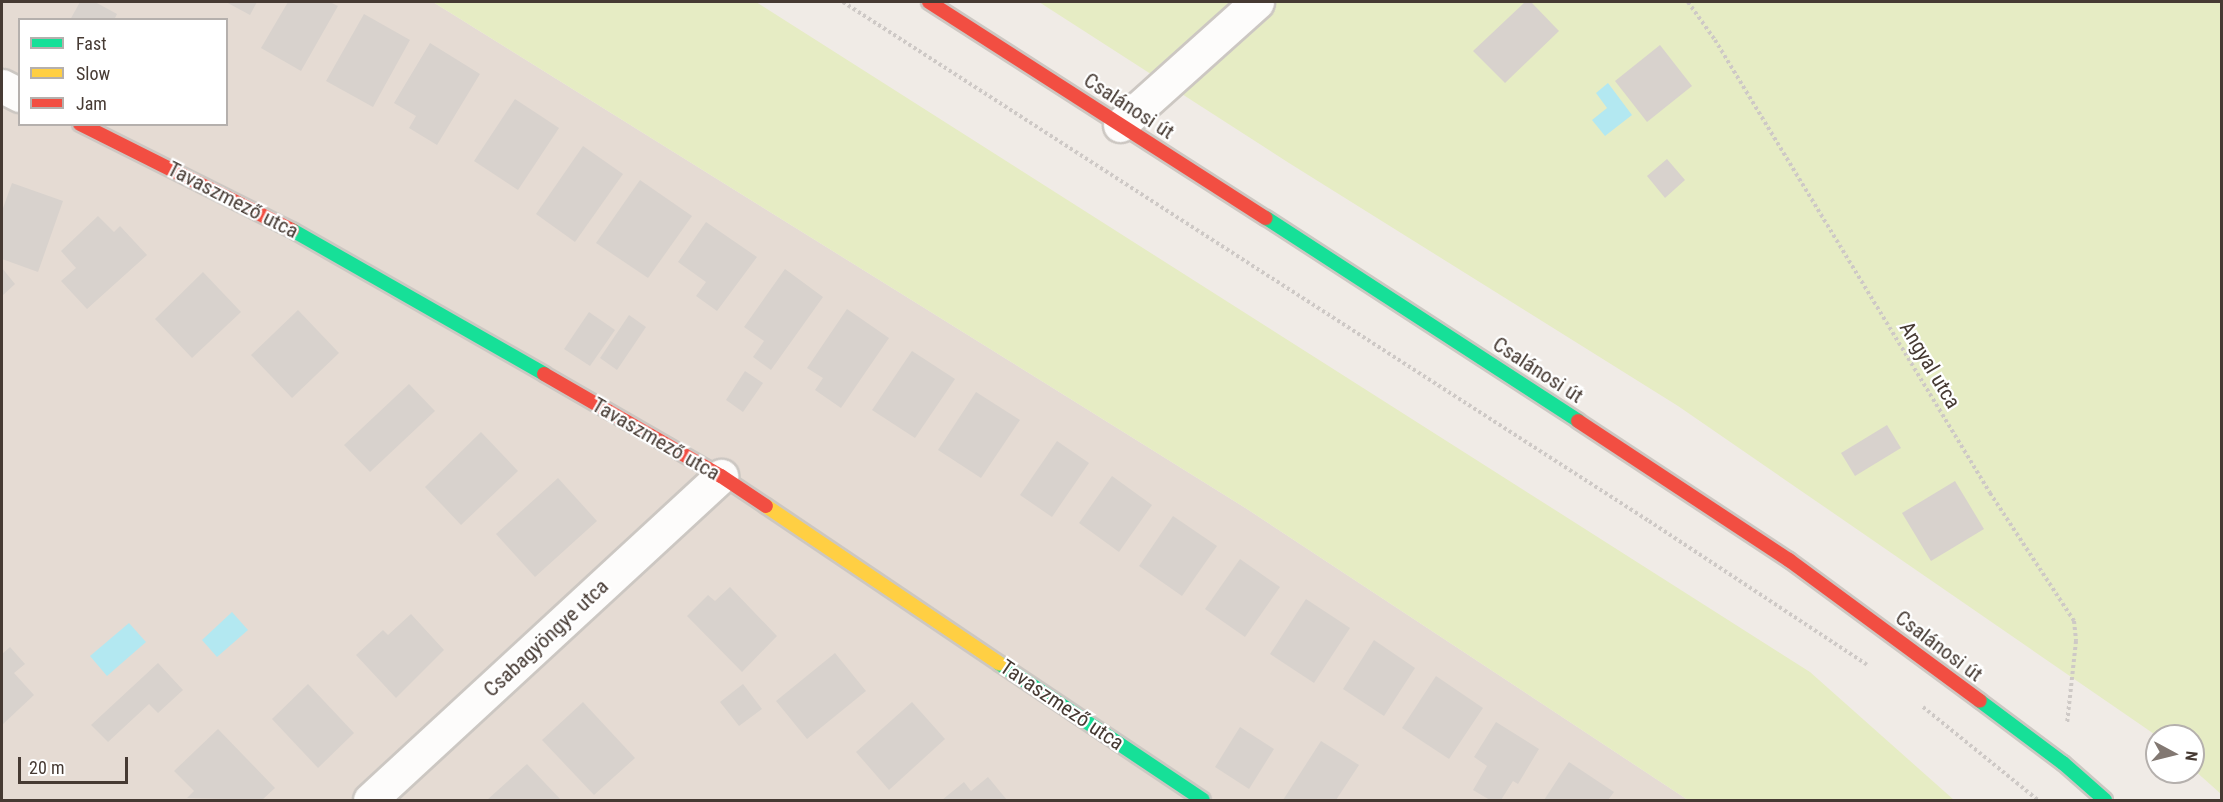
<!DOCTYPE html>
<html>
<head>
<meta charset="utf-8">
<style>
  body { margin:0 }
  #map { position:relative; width:2223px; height:802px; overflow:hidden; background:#f0ebe6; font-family:"Roboto Condensed",sans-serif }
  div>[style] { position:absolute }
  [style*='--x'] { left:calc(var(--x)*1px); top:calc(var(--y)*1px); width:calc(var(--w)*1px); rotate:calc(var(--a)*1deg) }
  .residential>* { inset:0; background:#e5dbd3 }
  .green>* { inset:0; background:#e6ecc4 }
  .water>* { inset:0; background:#b3e8f1 }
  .building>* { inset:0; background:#d8d2cd }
  .path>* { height:4px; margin-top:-2px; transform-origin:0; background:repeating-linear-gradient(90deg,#cec9c6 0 3px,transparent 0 6px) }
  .roads { filter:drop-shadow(2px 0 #ccc7c2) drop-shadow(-2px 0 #ccc7c2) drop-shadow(0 2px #ccc7c2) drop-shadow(0 -2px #ccc7c2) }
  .street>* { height:33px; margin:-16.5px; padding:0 16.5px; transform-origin:16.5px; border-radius:16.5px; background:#fdfcfb }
  .fast>* { height:14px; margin:-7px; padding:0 7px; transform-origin:7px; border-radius:7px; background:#16e098 }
  .slow>* { height:14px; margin:-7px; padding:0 7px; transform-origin:7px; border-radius:7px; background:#ffcf43 }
  .jam>* { height:14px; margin:-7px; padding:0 7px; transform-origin:7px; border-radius:7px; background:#f24e42 }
  span { translate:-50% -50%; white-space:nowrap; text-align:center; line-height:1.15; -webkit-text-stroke:4.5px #fff; paint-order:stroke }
  .street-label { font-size:21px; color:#463a33 }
  .frame { position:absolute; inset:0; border:3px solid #463a33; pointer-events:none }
  .legend { position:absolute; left:18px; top:18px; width:210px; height:108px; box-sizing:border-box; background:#fff; border:2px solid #b5b0ad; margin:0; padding:8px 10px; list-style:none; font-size:18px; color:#463a33 }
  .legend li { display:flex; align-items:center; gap:12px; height:30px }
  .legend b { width:30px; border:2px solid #b5b0ad }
  .north { position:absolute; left:2145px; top:724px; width:60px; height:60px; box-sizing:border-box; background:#fff; border:2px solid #b5b0ad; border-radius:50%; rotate:97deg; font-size:16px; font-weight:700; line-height:24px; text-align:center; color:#463a33 }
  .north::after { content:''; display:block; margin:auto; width:21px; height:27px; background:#827872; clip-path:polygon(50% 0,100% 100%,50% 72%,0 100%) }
  .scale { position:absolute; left:18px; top:757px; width:110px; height:27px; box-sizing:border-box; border:3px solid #463a33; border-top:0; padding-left:8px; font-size:18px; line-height:21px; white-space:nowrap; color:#463a33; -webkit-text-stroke:4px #fff; paint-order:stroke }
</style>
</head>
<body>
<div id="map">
  <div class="residential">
    <div style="clip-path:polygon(evenodd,2px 2px,433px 2px,1247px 509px,1688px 800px,2px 800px,2px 2px,20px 20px,226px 20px,226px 124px,20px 124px,20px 20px)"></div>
  </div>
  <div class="green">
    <div style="clip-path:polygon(433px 2px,756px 2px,1810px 672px,1954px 800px,1688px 800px,1247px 509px)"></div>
    <div style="clip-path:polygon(1039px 2px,2221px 2px,2221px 794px,2193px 769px,2193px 736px,2157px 736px,1678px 406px,1289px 163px)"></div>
  </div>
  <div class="water">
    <div style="clip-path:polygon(1608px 83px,1632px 115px,1605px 136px,1592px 120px,1607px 108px,1596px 93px)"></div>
    <div style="clip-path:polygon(232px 612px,248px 630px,217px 657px,202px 640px)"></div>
    <div style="clip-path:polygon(129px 623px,146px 642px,107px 676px,90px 656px)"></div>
  </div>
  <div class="building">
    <div style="clip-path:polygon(80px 2px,95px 2px,117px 14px,114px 20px,70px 20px)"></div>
    <div style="clip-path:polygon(226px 2px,257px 2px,250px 15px)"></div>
    <div style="clip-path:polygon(288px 2px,330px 2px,338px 6px,301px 71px,261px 48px)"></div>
    <div style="clip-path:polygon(1525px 2px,1531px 2px,1559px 31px,1505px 83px,1473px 51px)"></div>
    <div style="clip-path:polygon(364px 14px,410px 40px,373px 107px,326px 81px)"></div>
    <div style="clip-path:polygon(430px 43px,480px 74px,437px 145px,409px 128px,416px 116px,394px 103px)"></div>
    <div style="clip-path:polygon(1660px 45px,1692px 86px,1647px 122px,1615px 81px)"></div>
    <div style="clip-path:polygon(515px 99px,559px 128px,518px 190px,474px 161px)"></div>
    <div style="clip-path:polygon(583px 146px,623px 174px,575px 242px,536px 214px)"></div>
    <div style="clip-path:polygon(1667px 159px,1685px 180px,1665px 198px,1647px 176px)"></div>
    <div style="clip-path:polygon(640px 180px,692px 216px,648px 278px,596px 243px)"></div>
    <div style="clip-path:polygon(12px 183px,63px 201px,38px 272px,2px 259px,2px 211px)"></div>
    <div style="clip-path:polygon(98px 216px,114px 232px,120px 226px,147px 255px,87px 309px,61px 281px,76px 268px,61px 251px)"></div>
    <div style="clip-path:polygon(706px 222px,757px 257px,717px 311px,696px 296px,706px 282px,678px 262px)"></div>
    <div style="clip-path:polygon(2px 268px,15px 284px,2px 296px)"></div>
    <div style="clip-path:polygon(785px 269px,823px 297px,771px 370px,753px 357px,764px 341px,744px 327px)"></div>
    <div style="clip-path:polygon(203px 272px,241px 312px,192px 358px,155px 319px)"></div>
    <div style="clip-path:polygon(847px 309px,889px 338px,841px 408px,815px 390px,823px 378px,807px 368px)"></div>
    <div style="clip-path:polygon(298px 310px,339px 353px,292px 398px,251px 355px)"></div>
    <div style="clip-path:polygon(589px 312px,615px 330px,590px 366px,564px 349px)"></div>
    <div style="clip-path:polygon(629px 315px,646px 327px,617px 370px,600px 358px)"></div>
    <div style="clip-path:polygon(912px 351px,955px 379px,915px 438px,872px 410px)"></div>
    <div style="clip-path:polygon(745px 371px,763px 383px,743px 412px,726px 400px)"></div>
    <div style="clip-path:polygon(409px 384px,435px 411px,370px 472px,344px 445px)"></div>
    <div style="clip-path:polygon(976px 392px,1020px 420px,981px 478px,938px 450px)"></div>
    <div style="clip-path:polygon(1887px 425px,1901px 448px,1855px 476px,1841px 453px)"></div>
    <div style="clip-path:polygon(481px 432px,518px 471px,461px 525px,425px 487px)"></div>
    <div style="clip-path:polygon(1057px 441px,1089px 463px,1052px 517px,1020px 495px)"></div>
    <div style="clip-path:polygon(1112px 476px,1152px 505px,1119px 552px,1079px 523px)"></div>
    <div style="clip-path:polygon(558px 478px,597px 521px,535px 577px,496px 534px)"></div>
    <div style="clip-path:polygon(1955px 481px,1984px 529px,1931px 561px,1902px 513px)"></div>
    <div style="clip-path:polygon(1173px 516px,1217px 546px,1182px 596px,1139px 566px)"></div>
    <div style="clip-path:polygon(1240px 559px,1280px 587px,1245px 637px,1205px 609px)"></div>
    <div style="clip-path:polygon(730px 587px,777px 636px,742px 672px,687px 616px,708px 595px,715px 601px)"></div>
    <div style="clip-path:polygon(1306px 599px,1350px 628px,1314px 683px,1270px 654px)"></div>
    <div style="clip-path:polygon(411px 614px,444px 650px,396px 698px,356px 655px,383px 630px,388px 635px)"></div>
    <div style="clip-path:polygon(1374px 640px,1415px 668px,1384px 716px,1343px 689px)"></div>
    <div style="clip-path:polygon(10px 647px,25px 664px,14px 673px,34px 695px,2px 725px,2px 654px)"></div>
    <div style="clip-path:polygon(835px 653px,866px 691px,807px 739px,776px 701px)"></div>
    <div style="clip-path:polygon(158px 663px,183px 690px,158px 713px,149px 704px,108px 742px,91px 725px)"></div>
    <div style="clip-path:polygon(1436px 676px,1483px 708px,1449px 759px,1402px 728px)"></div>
    <div style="clip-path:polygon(308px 684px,354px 733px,318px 768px,272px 719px)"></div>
    <div style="clip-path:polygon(743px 684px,762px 709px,739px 726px,720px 702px)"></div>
    <div style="clip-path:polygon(583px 702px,635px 758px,594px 795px,542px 740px)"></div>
    <div style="clip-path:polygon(912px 702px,945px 739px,889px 790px,856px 752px)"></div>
    <div style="clip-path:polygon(1496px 722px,1539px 749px,1518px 784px,1513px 781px,1501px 800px,1490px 800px,1473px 790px,1487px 766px,1474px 757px)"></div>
    <div style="clip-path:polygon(1240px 727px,1274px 749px,1249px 789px,1215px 767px)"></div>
    <div style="clip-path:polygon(218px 729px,275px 788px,262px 800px,187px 798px,194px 791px,174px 771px)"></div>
    <div style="clip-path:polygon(1321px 741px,1359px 765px,1336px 800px,1283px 800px)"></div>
    <div style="clip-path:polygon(1569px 762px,1614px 792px,1608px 800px,1544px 800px)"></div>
    <div style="clip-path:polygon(527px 764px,561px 800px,487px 800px)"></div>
    <div style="clip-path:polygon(988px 777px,1007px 800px,942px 800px,964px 782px,971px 791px)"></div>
  </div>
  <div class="path">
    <div style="--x:843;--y:2;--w:959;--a:32.78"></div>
    <div style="--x:1649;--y:521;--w:261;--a:33.4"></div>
    <div style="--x:1688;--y:2;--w:47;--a:54.6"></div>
    <div style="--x:1715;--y:40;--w:530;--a:58.74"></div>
    <div style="--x:1990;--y:493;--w:153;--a:56.7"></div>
    <div style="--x:2074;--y:621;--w:20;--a:84"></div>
    <div style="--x:2076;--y:641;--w:83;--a:96.2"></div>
    <div style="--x:1923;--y:707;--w:148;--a:39"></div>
  </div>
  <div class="roads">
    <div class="street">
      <div style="--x:2;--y:86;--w:20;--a:27"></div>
      <div style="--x:1120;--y:125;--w:184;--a:-41.9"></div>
      <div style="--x:370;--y:800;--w:478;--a:-42.7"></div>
    </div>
    <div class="fast">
      <div style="--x:1266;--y:218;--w:372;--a:33"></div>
      <div style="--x:292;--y:230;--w:290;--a:29.7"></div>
      <div style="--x:1000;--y:664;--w:244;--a:33.8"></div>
      <div style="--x:1980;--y:701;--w:104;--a:36.8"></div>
      <div style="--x:2063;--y:763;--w:56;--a:41.4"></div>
    </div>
    <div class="slow">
      <div style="--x:766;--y:506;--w:282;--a:34"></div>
    </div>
    <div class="jam">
      <div style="--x:929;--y:2;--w:400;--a:32.7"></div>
      <div style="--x:80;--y:124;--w:237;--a:26.6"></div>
      <div style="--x:544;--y:374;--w:204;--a:30"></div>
      <div style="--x:721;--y:476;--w:54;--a:33.7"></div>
      <div style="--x:1578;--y:421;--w:253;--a:33.4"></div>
      <div style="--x:1789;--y:560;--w:237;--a:36.4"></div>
    </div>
  </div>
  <div class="street-label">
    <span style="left:1129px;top:106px;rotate:33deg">Csalánosi út</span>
    <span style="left:233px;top:200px;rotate:27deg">Tavaszmező utca</span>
    <span style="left:1930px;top:365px;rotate:59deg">Angyal utca</span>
    <span style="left:1538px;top:370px;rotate:33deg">Csalánosi út</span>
    <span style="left:656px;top:439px;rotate:30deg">Tavaszmező utca</span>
    <span style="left:546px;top:638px;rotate:-43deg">Csabagyöngye utca</span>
    <span style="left:1939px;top:646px;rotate:37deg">Csalánosi út</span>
    <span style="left:1062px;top:705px;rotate:34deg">Tavaszmező utca</span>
  </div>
  <div class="frame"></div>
  <ul class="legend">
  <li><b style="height:8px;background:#16e098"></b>Fast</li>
  <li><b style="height:8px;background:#ffcf43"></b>Slow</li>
  <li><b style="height:8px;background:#f24e42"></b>Jam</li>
  </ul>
  <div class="north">N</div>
  <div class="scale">20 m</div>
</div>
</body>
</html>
